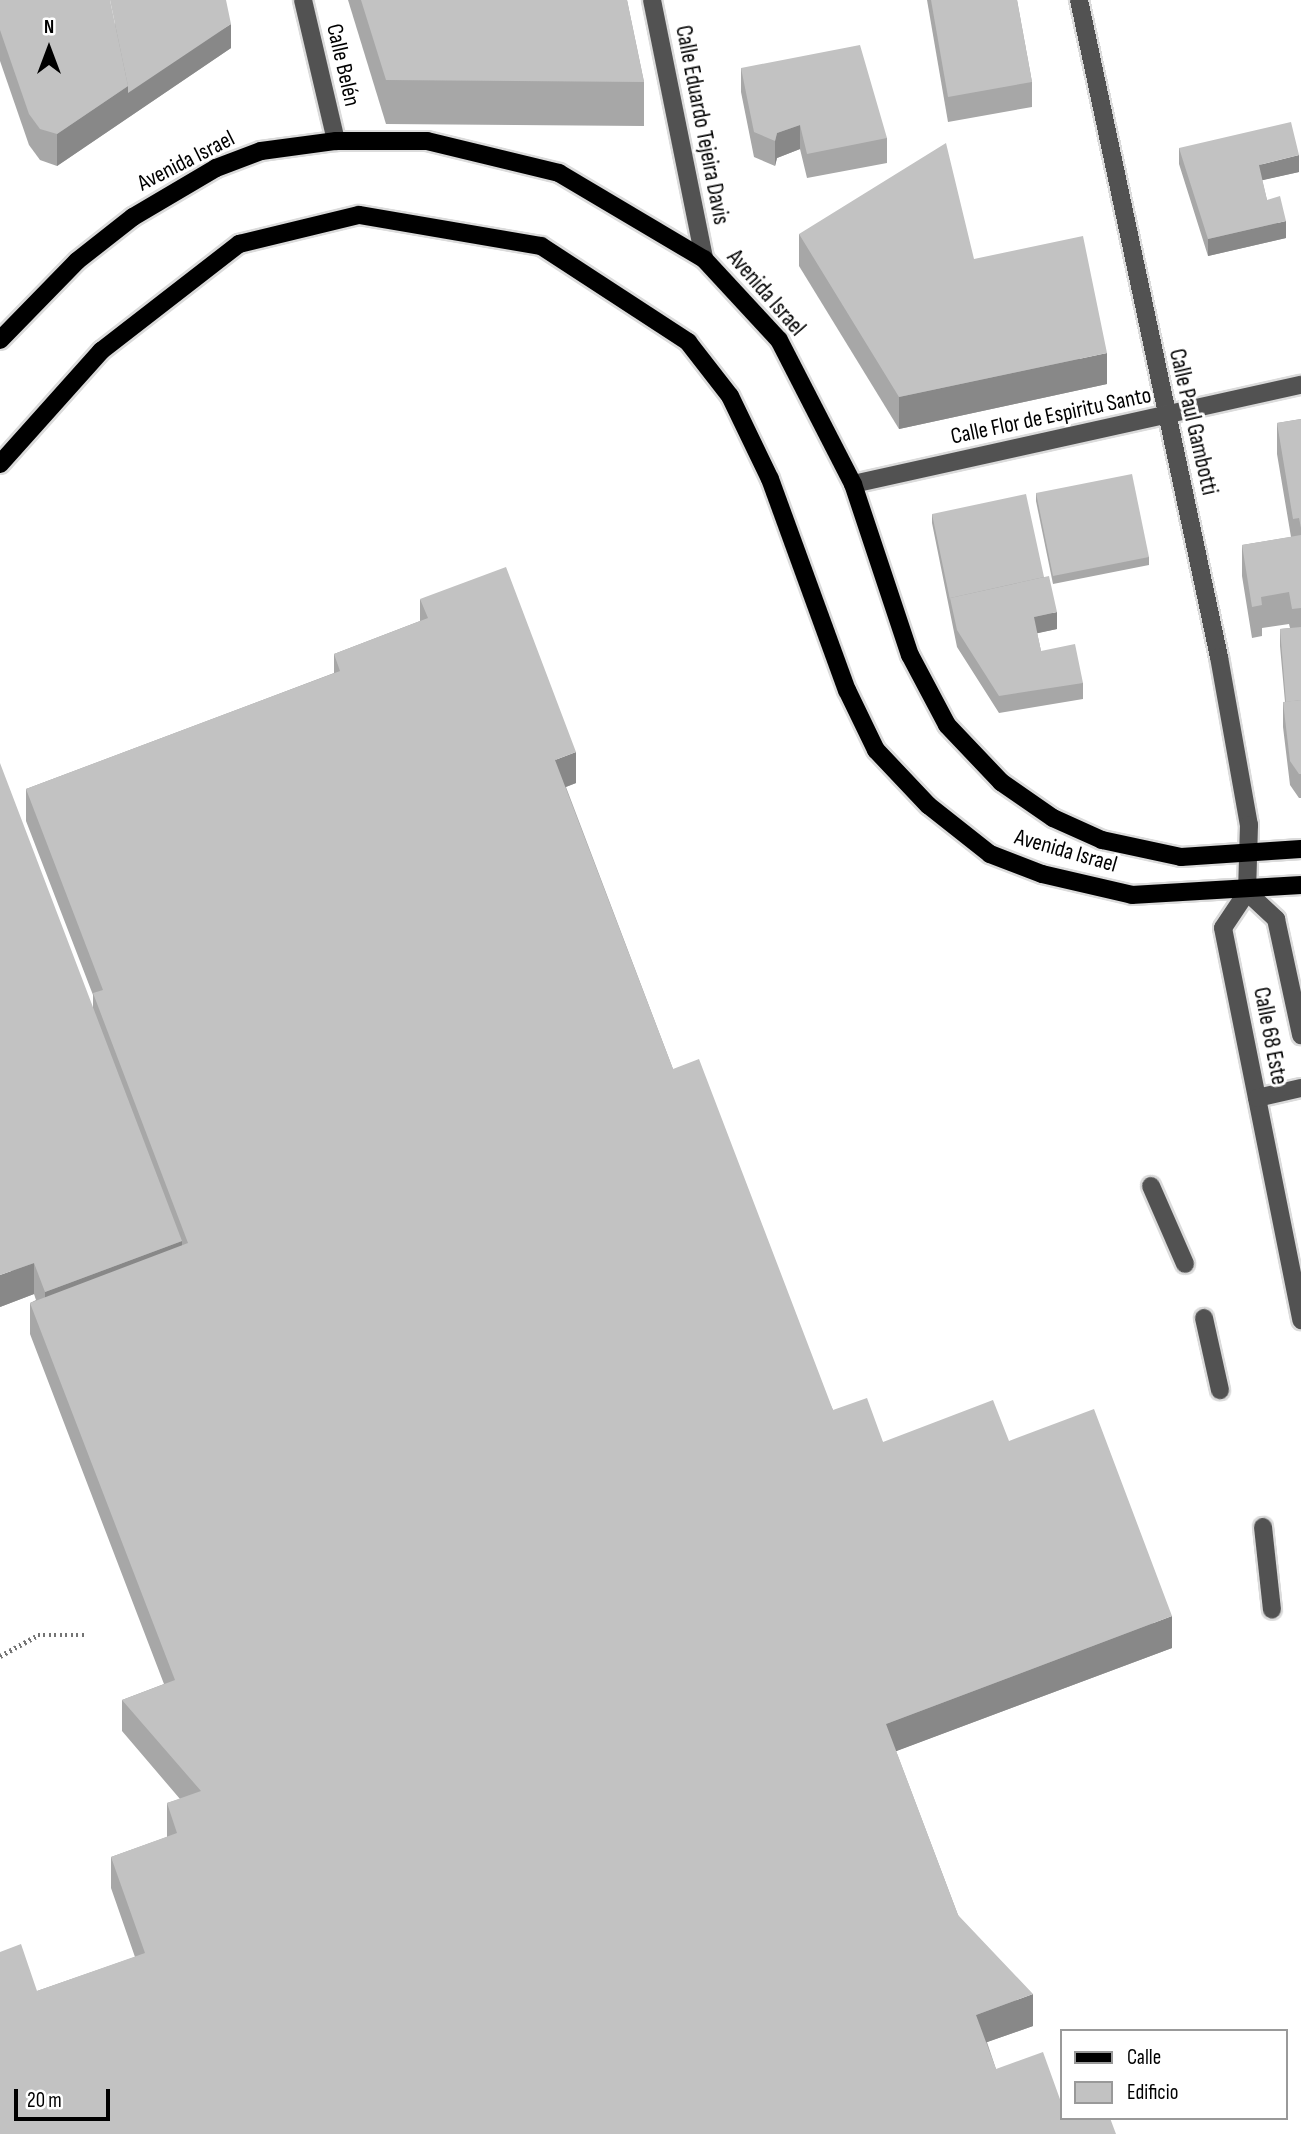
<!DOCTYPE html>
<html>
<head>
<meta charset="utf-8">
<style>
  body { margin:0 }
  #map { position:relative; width:1301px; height:2134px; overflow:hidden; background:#fff; font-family:"Sofia Sans Condensed",sans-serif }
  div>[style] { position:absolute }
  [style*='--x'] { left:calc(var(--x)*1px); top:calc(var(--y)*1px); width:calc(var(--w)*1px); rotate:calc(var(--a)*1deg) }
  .path>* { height:4.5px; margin-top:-2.25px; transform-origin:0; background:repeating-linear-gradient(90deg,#747474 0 2px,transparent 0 5.5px) }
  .roads { filter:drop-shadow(2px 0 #dbdbdb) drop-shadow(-2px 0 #dbdbdb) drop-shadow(0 2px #dbdbdb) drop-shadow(0 -2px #dbdbdb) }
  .minor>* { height:18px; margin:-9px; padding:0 9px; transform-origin:9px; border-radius:9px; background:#525252 }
  .major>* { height:18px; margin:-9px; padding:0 9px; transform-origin:9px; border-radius:9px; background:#000 }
  .wall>* { inset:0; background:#a7a7a7 }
  .shaded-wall>* { inset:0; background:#888 }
  .building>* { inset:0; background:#c2c2c2 }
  span { translate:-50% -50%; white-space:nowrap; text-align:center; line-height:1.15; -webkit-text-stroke:6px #fff; paint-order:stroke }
  .street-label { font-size:23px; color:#000 }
  .legend { position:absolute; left:1060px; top:2029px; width:228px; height:91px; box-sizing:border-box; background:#fff; border:2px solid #999; margin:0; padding:9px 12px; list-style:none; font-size:21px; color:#000 }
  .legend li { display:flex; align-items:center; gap:14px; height:35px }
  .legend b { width:35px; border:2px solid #999 }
  .north { position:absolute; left:14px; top:14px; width:70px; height:70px; -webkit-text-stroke:5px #fff; paint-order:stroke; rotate:0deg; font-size:19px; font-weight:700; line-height:28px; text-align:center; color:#000 }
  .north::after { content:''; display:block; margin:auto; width:24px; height:32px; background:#000; clip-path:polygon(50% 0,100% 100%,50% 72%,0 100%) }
  .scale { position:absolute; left:14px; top:2089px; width:96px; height:32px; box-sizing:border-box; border:4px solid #000; border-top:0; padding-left:9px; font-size:21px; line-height:24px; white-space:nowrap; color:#000; -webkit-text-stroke:5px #fff; paint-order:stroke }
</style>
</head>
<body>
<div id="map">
  <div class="path">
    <div style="--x:0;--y:1656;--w:43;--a:-28.9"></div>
    <div style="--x:38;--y:1635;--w:48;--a:0"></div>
  </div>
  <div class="roads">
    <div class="minor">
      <div style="--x:303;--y:0;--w:145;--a:76.8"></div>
      <div style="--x:652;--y:0;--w:264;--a:78.6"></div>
      <div style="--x:1079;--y:0;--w:672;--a:77.97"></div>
      <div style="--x:1219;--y:657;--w:171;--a:79.9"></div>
      <div style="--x:1249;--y:825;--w:67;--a:91.7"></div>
      <div style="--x:1247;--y:892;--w:40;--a:43"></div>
      <div style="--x:1276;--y:919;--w:119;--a:77.8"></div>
      <div style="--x:853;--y:484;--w:459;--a:-12.5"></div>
      <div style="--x:1247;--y:892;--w:43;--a:123.7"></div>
      <div style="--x:1223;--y:928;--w:400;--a:78.7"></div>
      <div style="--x:1257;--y:1098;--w:45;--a:-12.8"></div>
      <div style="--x:1151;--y:1186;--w:85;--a:66.4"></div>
      <div style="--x:1204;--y:1318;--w:74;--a:77.5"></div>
      <div style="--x:1263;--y:1527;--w:83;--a:83.8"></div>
    </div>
    <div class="major">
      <div style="--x:0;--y:340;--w:110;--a:-45.7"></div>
      <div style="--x:77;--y:261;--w:71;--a:-38.2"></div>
      <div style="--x:133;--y:217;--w:96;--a:-30.6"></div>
      <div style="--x:216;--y:168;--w:48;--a:-20.7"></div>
      <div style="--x:261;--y:151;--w:76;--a:-7.6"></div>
      <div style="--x:336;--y:141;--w:91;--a:0"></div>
      <div style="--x:427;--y:141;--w:136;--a:13.6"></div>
      <div style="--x:559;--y:173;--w:169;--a:30.7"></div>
      <div style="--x:704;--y:259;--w:110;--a:47.2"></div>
      <div style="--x:779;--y:340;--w:162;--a:62.8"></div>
      <div style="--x:853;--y:484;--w:180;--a:71.6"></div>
      <div style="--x:910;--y:655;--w:79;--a:62.1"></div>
      <div style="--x:947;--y:725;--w:79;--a:46.5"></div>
      <div style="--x:1001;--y:782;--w:63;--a:34.7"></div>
      <div style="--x:1053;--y:818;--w:54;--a:24.2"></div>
      <div style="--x:1102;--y:840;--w:81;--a:12.1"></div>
      <div style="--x:1181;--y:857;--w:120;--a:-3.8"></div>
      <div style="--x:0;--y:464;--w:152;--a:-48.2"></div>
      <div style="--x:101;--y:351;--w:175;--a:-37.8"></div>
      <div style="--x:239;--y:244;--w:123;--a:-13.6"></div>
      <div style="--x:359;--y:215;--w:185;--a:9.7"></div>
      <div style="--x:541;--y:246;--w:176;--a:33.1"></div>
      <div style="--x:688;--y:342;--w:68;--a:52.1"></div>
      <div style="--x:730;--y:396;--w:92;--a:64.3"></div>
      <div style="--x:770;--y:479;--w:225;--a:70"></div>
      <div style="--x:847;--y:690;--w:67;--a:64.2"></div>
      <div style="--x:876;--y:750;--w:76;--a:46.6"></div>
      <div style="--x:928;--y:805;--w:79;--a:38.3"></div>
      <div style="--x:990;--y:854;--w:56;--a:21"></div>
      <div style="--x:1042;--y:874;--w:92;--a:13.1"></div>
      <div style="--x:1132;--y:895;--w:169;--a:-3.4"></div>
    </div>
  </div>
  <div class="wall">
    <div style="clip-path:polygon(0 0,231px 48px,57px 166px,40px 160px,29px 145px,0 61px)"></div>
    <div style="clip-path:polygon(348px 0,627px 0,644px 82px,644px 126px,386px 124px)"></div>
    <div style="clip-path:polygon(927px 0,1017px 0,1032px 82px,1032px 107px,948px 122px)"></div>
    <div style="clip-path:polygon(741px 68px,887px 138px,887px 163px,807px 178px,800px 149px,777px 158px,775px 166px,754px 157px,741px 92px)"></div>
    <div style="clip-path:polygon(1179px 148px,1299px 172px,1262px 180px,1267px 200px,1286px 238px,1208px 256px,1179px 164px)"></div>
    <div style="clip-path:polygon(799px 234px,974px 259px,1107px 384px,899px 429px,799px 266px)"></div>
    <div style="clip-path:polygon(1301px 419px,1301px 798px,1299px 798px,1290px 785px,1283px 727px,1283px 702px,1285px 702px,1280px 646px,1280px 629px,1290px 628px,1289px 624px,1262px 628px,1262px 636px,1252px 638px,1242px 576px,1242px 545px,1291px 537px,1277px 454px,1277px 423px)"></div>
    <div style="clip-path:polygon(1036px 493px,1149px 557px,1149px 565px,1053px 584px,1036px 501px)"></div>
    <div style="clip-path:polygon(932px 514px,1044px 577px,1057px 629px,1037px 633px,1041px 651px,1083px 683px,1083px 699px,999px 713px,957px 647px,932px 523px)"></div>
    <div style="clip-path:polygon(420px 599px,576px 783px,566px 787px,673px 1069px,833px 1410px,883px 1442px,1009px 1441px,1172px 1648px,896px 1751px,958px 1915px,1033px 2026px,987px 2042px,996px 2069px,1061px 2102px,37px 1991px,135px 1957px,111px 1888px,111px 1857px,167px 1837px,167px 1803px,180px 1799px,122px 1731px,122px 1700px,164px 1684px,30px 1334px,30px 1303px,36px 1300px,34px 1294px,0 1307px,93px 1007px,93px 995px,26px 821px,26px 789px,334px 673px,334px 654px,420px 621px)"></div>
  </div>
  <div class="shaded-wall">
    <div style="clip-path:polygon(231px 24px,231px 48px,57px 166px,57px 134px,128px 86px)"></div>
    <div style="clip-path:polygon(800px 125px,800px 149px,777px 158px,775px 166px,775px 141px,777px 133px)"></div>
    <div style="clip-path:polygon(1299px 155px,1299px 172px,1259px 181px,1259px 165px)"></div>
    <div style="clip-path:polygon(1286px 221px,1286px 238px,1208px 256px,1208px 239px)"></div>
    <div style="clip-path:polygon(1107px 353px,1107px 384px,899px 429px,899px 397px)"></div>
    <div style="clip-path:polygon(1057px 612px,1057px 629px,1034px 634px,1034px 617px)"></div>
    <div style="clip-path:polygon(576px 752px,576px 783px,555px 791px,555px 760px)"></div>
    <div style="clip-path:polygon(182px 1241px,182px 1272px,45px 1324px,45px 1292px)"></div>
    <div style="clip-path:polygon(34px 1263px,34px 1294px,0 1307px,0 1275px)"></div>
    <div style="clip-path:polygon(1172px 1616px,1172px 1648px,886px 1755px,886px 1724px)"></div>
    <div style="clip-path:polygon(1033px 1994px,1033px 2026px,976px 2046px,976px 2015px)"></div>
  </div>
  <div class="building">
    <div style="clip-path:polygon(0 0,110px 0,128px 86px,57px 134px,40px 129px,29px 114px,0 30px)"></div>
    <div style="clip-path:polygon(110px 0,226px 0,231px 24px,128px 93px,128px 86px)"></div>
    <div style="clip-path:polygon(361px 0,627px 0,644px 82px,386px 80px)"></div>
    <div style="clip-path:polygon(931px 0,1017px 0,1032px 82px,948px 97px)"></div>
    <div style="clip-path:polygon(860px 45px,887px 138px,807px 154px,800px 125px,777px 133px,775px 141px,754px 132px,741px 68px)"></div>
    <div style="clip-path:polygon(1291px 122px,1299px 155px,1259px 165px,1267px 200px,1280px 196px,1286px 221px,1208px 239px,1179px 148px)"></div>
    <div style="clip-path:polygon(946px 143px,974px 259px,1083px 236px,1107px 353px,899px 397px,799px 234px)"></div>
    <div style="clip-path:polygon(1301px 419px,1301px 528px,1299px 518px,1293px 519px,1277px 423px)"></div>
    <div style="clip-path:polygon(1132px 474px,1149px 557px,1053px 576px,1036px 493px)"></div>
    <div style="clip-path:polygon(1026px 494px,1044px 577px,950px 598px,950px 600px,932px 514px)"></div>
    <div style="clip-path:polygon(1301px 535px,1301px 608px,1292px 609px,1289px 592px,1261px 597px,1262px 605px,1252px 607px,1242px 545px)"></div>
    <div style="clip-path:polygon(506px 567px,576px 752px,555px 760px,673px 1069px,699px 1059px,833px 1410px,867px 1398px,883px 1442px,993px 1400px,1009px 1441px,1094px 1409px,1172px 1616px,886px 1724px,958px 1915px,1033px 1994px,976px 2015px,996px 2069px,1043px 2052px,1061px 2102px,1061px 2118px,1110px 2118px,1116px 2134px,0 2134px,0 1952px,21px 1944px,37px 1991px,145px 1953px,111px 1857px,177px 1833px,167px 1803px,201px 1791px,122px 1700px,175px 1680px,30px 1303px,188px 1243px,93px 993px,103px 990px,26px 789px,340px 671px,334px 654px,428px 618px,420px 599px)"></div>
    <div style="clip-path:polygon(1049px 576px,1057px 612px,1034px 617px,1041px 651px,1075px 644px,1083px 683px,999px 696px,957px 630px,950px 598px)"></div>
    <div style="clip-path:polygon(1301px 627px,1301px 700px,1286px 702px,1280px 629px)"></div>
    <div style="clip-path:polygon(1301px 700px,1301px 774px,1299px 774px,1290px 761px,1283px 702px)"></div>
    <div style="clip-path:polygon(0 763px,182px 1241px,45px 1292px,34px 1263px,0 1275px)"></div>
  </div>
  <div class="street-label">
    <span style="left:343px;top:65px;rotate:77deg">Calle Belén</span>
    <span style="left:702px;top:125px;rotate:79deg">Calle Eduardo Tejeira Davis</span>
    <span style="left:186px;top:161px;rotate:-27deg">Avenida Israel</span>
    <span style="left:766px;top:293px;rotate:49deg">Avenida Israel</span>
    <span style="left:1051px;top:416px;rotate:-12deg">Calle Flor de Espiritu Santo</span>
    <span style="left:1193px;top:422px;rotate:77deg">Calle Paul Gambotti</span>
    <span style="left:1066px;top:851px;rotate:16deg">Avenida Israel</span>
    <span style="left:1270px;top:1036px;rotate:79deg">Calle 68 Este</span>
  </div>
  <ul class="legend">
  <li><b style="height:9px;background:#000"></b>Calle</li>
  <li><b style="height:19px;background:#c2c2c2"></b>Edificio</li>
  </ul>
  <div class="north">N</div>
  <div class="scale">20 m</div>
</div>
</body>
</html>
